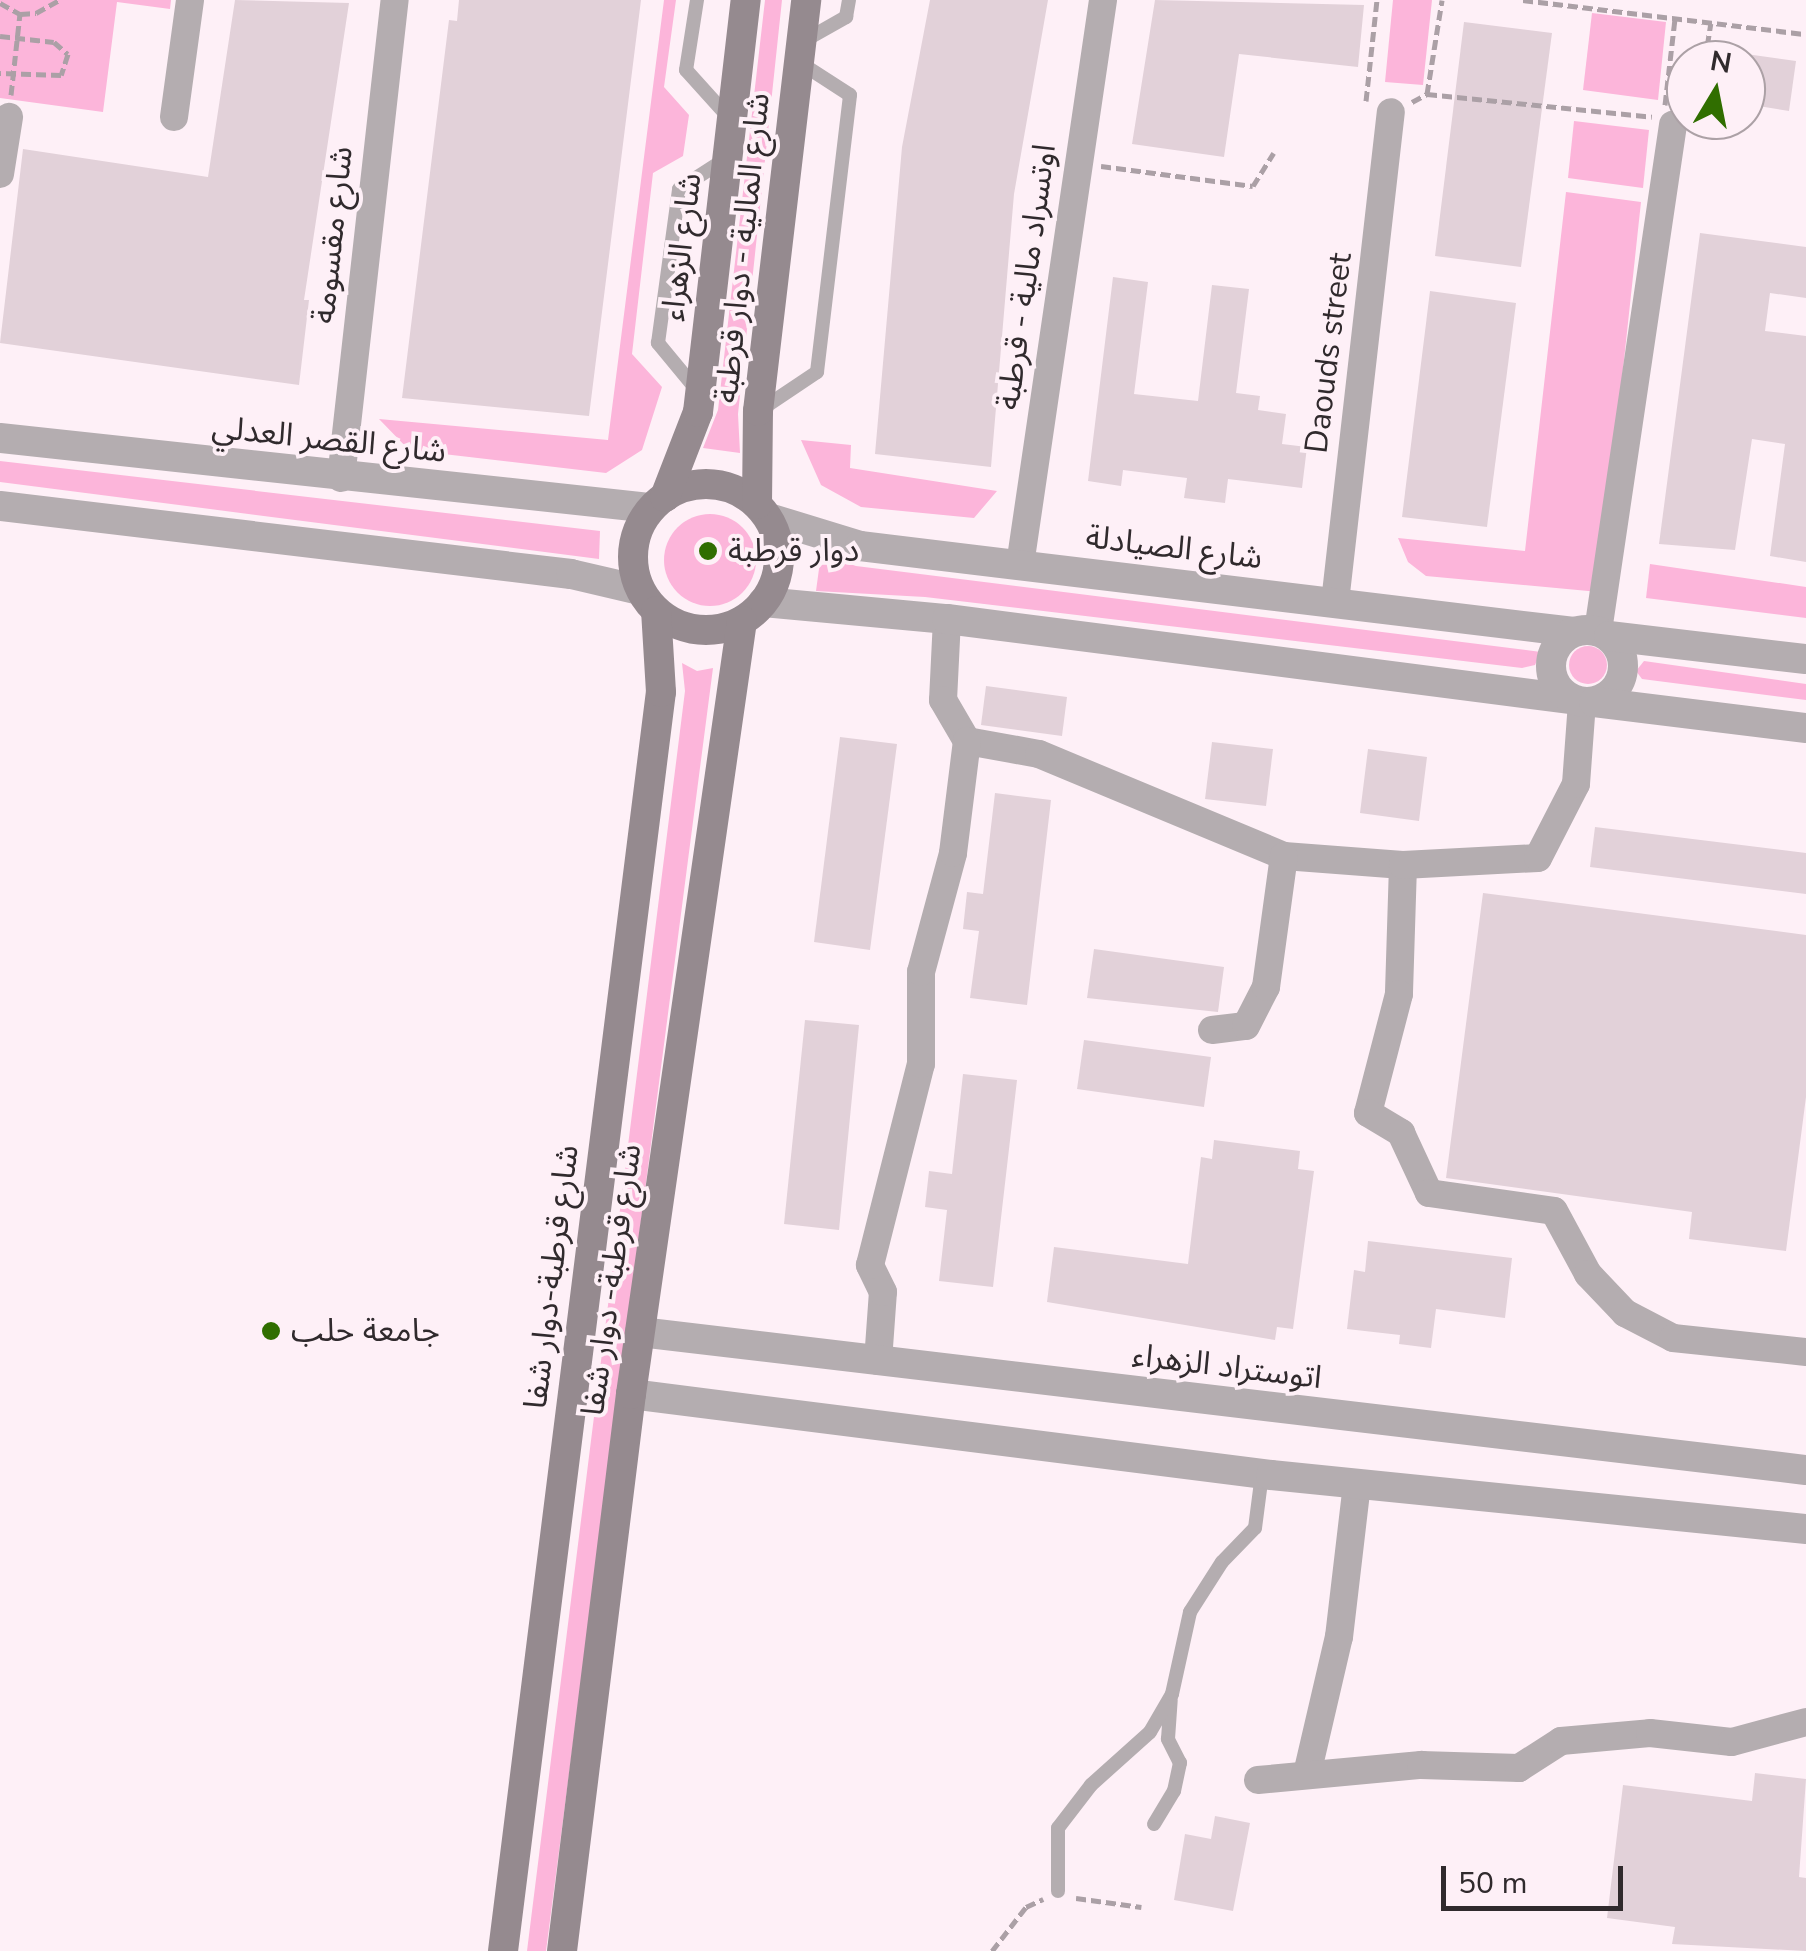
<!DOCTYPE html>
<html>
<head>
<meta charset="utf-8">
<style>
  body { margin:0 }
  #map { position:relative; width:1806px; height:1951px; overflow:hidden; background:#fef0f7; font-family:"Nunito Sans","Noto Sans Arabic",sans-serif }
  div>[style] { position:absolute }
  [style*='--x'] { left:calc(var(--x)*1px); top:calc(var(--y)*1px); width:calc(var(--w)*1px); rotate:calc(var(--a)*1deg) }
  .green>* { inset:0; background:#fcb5da }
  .round { border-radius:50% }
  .building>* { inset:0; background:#e2d1d9 }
  .path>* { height:5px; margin-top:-2.5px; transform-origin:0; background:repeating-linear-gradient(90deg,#aba0a6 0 10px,transparent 0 15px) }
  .service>* { height:14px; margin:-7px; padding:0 7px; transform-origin:7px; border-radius:7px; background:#b4adb0 }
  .minor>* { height:28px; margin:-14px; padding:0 14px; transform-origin:14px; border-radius:14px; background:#b4adb0 }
  .tertiary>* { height:30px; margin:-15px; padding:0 15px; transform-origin:15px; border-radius:15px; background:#b4adb0 }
  .tertiary>.ring { margin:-15px; padding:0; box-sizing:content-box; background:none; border:30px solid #b4adb0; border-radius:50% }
  .secondary>* { height:30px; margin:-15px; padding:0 15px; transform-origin:15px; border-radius:15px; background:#958a8f }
  .secondary>.ring { margin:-15px; padding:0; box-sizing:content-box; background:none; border:30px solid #958a8f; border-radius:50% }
  .dots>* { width:28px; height:28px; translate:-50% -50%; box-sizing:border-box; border:5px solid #fef0f7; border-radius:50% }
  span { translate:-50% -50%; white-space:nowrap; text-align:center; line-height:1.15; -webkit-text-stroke:8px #fef0f7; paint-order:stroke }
  .street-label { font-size:32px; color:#302a2d }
  .poi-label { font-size:32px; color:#302a2d }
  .left { translate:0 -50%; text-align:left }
  .north { position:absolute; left:1666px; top:40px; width:100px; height:100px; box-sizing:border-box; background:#fef0f7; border:2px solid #aca1a6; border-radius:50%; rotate:10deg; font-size:28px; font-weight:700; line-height:40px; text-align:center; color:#302a2d }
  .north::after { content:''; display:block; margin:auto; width:35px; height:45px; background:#306e00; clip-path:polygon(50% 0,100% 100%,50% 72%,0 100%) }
  .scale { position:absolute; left:1441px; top:1866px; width:182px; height:45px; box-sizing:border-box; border:5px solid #302a2d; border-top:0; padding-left:12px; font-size:30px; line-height:35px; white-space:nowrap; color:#302a2d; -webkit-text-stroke:8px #fef0f7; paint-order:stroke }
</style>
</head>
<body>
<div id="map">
  <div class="green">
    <div style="clip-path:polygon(0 0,171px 0,170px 9px,117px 2px,103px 112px,0 98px)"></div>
    <div style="clip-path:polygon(664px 0,676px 0,664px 87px,689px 115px,683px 156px,653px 173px,632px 354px,662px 387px,642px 450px,606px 473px,409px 450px,379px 419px,608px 440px)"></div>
    <div style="clip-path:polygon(765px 0,782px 0,738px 414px,740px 453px,703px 448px,718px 410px)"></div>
    <div style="clip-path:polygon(1393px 0,1432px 0,1423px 85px,1385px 82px)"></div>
    <div style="clip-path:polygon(1592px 13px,1666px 22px,1658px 100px,1583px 90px)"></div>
    <div style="clip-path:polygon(1574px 121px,1649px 130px,1643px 188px,1568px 178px)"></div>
    <div style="clip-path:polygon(1566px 192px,1641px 202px,1599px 592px,1426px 576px,1408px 562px,1398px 538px,1525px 551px)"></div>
    <div style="clip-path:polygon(801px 440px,851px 445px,850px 468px,997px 491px,974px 518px,861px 507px,821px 485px)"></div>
    <div style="clip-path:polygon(0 461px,600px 531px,599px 559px,0 482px)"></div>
    <div class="round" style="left:664px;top:514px;width:92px;height:92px"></div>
    <div style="clip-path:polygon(821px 554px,856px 566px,1541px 652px,1535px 665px,1522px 668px,925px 597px,816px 591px)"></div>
    <div style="clip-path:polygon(1650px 564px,1806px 587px,1806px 618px,1646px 598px)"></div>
    <div class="round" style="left:1569px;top:646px;width:38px;height:38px"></div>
    <div style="clip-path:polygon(1644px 661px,1806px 684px,1806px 700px,1642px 679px,1636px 671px)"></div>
    <div style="clip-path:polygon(682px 663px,697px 671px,713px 668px,546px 1951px,527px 1951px,685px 691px)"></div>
  </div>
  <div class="building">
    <div style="clip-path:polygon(235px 0,349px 3px,304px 300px,309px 300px,299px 385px,0 343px,23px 149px,208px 177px)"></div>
    <div style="clip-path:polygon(459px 0,641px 0,589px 416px,402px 398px,449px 20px,457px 21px)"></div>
    <div style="clip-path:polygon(930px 0,1048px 0,1014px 194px,991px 467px,875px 454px,902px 147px)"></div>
    <div style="clip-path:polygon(1155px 0,1364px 5px,1358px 67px,1239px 54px,1224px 157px,1132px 144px)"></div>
    <div style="clip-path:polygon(1464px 22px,1552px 33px,1521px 267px,1435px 256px)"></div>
    <div style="clip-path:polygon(1746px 54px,1796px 61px,1789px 111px,1746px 104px)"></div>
    <div style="clip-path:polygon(1700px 233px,1806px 247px,1806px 298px,1770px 293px,1765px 331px,1806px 336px,1806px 562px,1770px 556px,1785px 444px,1752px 439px,1735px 550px,1659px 544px)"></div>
    <div style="clip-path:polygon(1113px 277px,1148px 282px,1134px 394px,1198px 401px,1212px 285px,1249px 289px,1236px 393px,1260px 396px,1258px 410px,1286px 414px,1282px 444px,1307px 447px,1302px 488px,1228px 479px,1225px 503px,1184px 498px,1187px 478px,1123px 470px,1121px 486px,1088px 481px)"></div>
    <div style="clip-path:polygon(1430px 291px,1516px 303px,1487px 527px,1402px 517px)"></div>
    <div style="clip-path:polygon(986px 686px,1067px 697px,1062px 736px,981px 725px)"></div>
    <div style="clip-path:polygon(840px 737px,897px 744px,870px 950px,814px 942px)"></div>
    <div style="clip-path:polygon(1212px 742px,1273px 749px,1266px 806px,1205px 799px)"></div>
    <div style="clip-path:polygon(1368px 749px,1427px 757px,1419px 821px,1360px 813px)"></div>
    <div style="clip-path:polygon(995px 793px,1051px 800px,1027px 1005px,970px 998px,979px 931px,963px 929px,967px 892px,983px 894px)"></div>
    <div style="clip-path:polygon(1595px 827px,1806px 853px,1806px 894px,1590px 867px)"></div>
    <div style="clip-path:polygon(1483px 893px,1806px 935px,1806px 1097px,1786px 1251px,1689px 1239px,1692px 1212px,1446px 1178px)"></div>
    <div style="clip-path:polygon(1094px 949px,1224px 967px,1218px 1012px,1087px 998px)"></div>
    <div style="clip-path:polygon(805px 1020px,859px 1025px,839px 1230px,784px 1224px)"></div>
    <div style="clip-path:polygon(1084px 1040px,1211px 1057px,1204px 1107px,1077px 1089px)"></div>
    <div style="clip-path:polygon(963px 1074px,1017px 1080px,993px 1287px,939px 1281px,947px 1210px,925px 1207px,929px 1171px,952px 1174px)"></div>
    <div style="clip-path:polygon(1214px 1140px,1300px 1151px,1298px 1169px,1314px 1171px,1293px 1329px,1277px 1327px,1275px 1340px,1047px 1302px,1054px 1247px,1188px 1264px,1201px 1157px,1212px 1159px)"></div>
    <div style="clip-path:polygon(1368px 1241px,1512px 1258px,1505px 1318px,1436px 1309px,1431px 1348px,1399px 1344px,1400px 1335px,1347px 1329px,1354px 1270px,1365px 1272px)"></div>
    <div style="clip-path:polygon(1755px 1773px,1806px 1779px,1799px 1877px,1806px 1878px,1806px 1951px,1672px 1944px,1675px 1927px,1607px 1918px,1623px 1785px,1752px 1801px)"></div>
    <div style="clip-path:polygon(1215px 1816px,1250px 1823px,1233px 1911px,1174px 1900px,1185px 1834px,1211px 1839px)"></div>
  </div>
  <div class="path">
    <div style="--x:1523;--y:0;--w:285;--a:6.9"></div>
    <div style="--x:0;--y:3;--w:23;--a:29"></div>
    <div style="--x:20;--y:14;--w:16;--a:-4"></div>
    <div style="--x:36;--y:13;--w:26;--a:-29"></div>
    <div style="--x:0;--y:36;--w:54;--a:6.3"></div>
    <div style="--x:54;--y:42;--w:18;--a:41"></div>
    <div style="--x:68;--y:54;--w:22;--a:108"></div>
    <div style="--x:61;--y:75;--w:61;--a:-178.1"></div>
    <div style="--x:1705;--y:60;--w:37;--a:-81"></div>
    <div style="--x:1427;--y:94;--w:226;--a:5.8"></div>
    <div style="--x:11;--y:95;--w:81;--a:-83.7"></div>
    <div style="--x:1366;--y:101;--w:102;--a:-83.8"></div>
    <div style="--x:1412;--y:102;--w:17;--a:-28"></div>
    <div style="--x:1427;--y:94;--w:95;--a:-80.9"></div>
    <div style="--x:1665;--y:105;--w:88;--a:-83.4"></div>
    <div style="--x:1101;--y:166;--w:153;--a:7.5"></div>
    <div style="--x:1253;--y:186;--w:39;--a:-58"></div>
    <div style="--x:1076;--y:1898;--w:66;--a:7.9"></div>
    <div style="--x:992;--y:1951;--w:56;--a:-52.3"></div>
    <div style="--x:1026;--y:1907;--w:19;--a:-25"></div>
  </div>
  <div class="service">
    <div style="--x:697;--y:0;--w:71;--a:98.9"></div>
    <div style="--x:686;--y:70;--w:67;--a:48"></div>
    <div style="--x:802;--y:42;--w:51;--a:-29.6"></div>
    <div style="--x:846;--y:17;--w:17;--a:-80"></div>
    <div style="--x:696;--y:389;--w:60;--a:-129.6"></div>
    <div style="--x:658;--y:343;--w:155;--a:-82.2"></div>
    <div style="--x:679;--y:189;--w:54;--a:-32.8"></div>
    <div style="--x:759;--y:411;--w:70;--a:-33.9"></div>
    <div style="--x:817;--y:372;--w:279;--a:-83.2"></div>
    <div style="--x:850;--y:95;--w:61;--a:-147.1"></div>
    <div style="--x:1154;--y:1824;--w:39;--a:-59"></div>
    <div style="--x:1174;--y:1791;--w:29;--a:-78"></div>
    <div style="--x:1180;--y:1763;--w:27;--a:-117"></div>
    <div style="--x:1168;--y:1739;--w:39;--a:-86"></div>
    <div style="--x:1058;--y:1891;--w:63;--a:-90"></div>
    <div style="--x:1058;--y:1828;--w:54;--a:-52.5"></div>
    <div style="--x:1091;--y:1785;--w:79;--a:-41.9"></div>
    <div style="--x:1150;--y:1732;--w:44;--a:-59.9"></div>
    <div style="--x:1172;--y:1694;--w:84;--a:-77.6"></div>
    <div style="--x:1190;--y:1612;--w:59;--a:-57.4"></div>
    <div style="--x:1222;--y:1562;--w:47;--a:-45.9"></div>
    <div style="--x:1255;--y:1528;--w:54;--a:-82.6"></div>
  </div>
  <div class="minor">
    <div style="--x:174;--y:117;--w:118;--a:-82.2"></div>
    <div style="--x:0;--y:174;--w:58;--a:-81"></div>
    <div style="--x:341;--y:478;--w:481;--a:-83.6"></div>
    <div style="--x:1020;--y:565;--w:571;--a:-81.64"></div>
    <div style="--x:1335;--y:602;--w:493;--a:-83.5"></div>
    <div style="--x:947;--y:619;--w:81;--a:92.8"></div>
    <div style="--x:943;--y:700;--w:48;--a:59.7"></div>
    <div style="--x:967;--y:741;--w:73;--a:10.2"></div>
    <div style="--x:1039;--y:754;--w:265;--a:22.6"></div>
    <div style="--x:1284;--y:856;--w:119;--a:4.3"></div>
    <div style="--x:1403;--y:865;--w:129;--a:91.8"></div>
    <div style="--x:1399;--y:994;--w:123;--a:104.6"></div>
    <div style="--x:1368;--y:1113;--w:39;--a:31"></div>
    <div style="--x:1401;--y:1133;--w:66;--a:65"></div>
    <div style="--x:1429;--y:1193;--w:126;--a:8.2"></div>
    <div style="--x:1554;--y:1211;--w:72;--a:61.6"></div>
    <div style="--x:1588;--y:1274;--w:54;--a:46.5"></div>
    <div style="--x:1625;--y:1313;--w:54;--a:27.5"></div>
    <div style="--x:1673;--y:1338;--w:134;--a:6"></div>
    <div style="--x:1598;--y:631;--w:512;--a:-81.57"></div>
    <div style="--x:1403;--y:865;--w:135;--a:-3"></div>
    <div style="--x:1538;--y:858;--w:83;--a:-62.8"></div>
    <div style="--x:1576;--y:784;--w:82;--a:-85.8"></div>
    <div style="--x:1212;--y:1030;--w:34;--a:-7"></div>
    <div style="--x:1246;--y:1026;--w:44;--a:-62.9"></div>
    <div style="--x:1266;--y:987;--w:132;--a:-82.2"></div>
    <div style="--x:878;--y:1361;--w:69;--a:-85.9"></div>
    <div style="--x:883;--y:1292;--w:30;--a:-116"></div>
    <div style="--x:870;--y:1265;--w:207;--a:-75.8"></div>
    <div style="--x:921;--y:1064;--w:92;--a:-90"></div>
    <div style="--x:921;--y:972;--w:123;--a:-74.9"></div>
    <div style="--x:953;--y:853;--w:113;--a:-82.9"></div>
    <div style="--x:1307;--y:1774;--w:141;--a:-76.9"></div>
    <div style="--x:1339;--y:1637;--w:154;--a:-83.3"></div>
    <div style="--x:1258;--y:1780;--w:164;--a:-5.3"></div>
    <div style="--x:1421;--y:1765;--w:98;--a:1.8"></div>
    <div style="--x:1519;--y:1768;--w:50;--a:-32.7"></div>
    <div style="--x:1561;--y:1741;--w:89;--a:-5.1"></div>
    <div style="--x:1650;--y:1733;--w:82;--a:6.3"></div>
    <div style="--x:1732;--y:1742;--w:77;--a:-15.1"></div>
  </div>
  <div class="tertiary">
    <div style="--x:0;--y:438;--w:655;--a:6.14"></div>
    <div style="--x:0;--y:506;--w:575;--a:6.79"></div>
    <div style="--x:571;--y:574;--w:71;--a:13.1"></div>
    <div style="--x:769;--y:518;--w:95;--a:17.1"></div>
    <div style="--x:860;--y:546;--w:719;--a:6.87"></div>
    <div style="--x:763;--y:602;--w:185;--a:5.3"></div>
    <div style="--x:947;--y:619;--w:629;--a:7.31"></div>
    <div class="ring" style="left:1551px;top:630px;width:42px;height:42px"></div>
    <div style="--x:1609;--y:636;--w:198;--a:6.7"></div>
    <div style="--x:1594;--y:702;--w:214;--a:7"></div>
    <div style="--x:640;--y:1332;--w:1174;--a:6.75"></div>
    <div style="--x:631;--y:1394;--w:645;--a:7.21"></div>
    <div style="--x:1271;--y:1475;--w:538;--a:5.76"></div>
  </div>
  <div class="secondary">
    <div class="ring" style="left:633px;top:484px;width:116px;height:116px"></div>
    <div style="--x:665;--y:497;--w:91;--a:-68.8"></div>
    <div style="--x:698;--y:412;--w:415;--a:-83.4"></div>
    <div style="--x:757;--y:504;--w:93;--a:-89.4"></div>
    <div style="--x:758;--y:411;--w:414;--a:-83.3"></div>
    <div style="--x:503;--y:1951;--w:1269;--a:-82.85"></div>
    <div style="--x:661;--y:692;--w:81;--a:-93.5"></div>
    <div style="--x:562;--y:1951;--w:561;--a:-82.94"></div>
    <div style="--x:631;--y:1394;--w:781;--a:-81.83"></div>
  </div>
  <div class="dots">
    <div style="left:708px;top:551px;background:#306e00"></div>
    <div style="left:271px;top:1331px;background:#306e00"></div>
  </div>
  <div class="street-label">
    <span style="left:333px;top:235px;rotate:-84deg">شارع مقسومة</span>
    <span style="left:682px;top:247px;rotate:-83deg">شارع الزهراء</span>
    <span style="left:743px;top:248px;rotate:-84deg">شارع المالية - دوار قرطبة</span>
    <span style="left:1027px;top:277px;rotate:-82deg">اوتسراد مالية - قرطبة</span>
    <span style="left:1329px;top:353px;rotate:-83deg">Daouds street</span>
    <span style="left:329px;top:440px;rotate:6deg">شارع القصر العدلي</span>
    <span style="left:1174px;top:548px;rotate:7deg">شارع الصيادلة</span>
    <span style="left:552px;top:1277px;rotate:-83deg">شارع قرطبة-دوار شفا</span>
    <span style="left:612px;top:1280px;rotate:-82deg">شارع قرطبة- دوار شفا</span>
    <span style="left:1227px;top:1367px;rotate:7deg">اتوستراد الزهراء</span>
  </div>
  <div class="poi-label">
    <span class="left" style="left:728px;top:551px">دوار قرطبة</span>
    <span class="left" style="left:291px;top:1331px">جامعة حلب</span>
  </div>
  <div class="north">N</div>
  <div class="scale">50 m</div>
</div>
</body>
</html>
